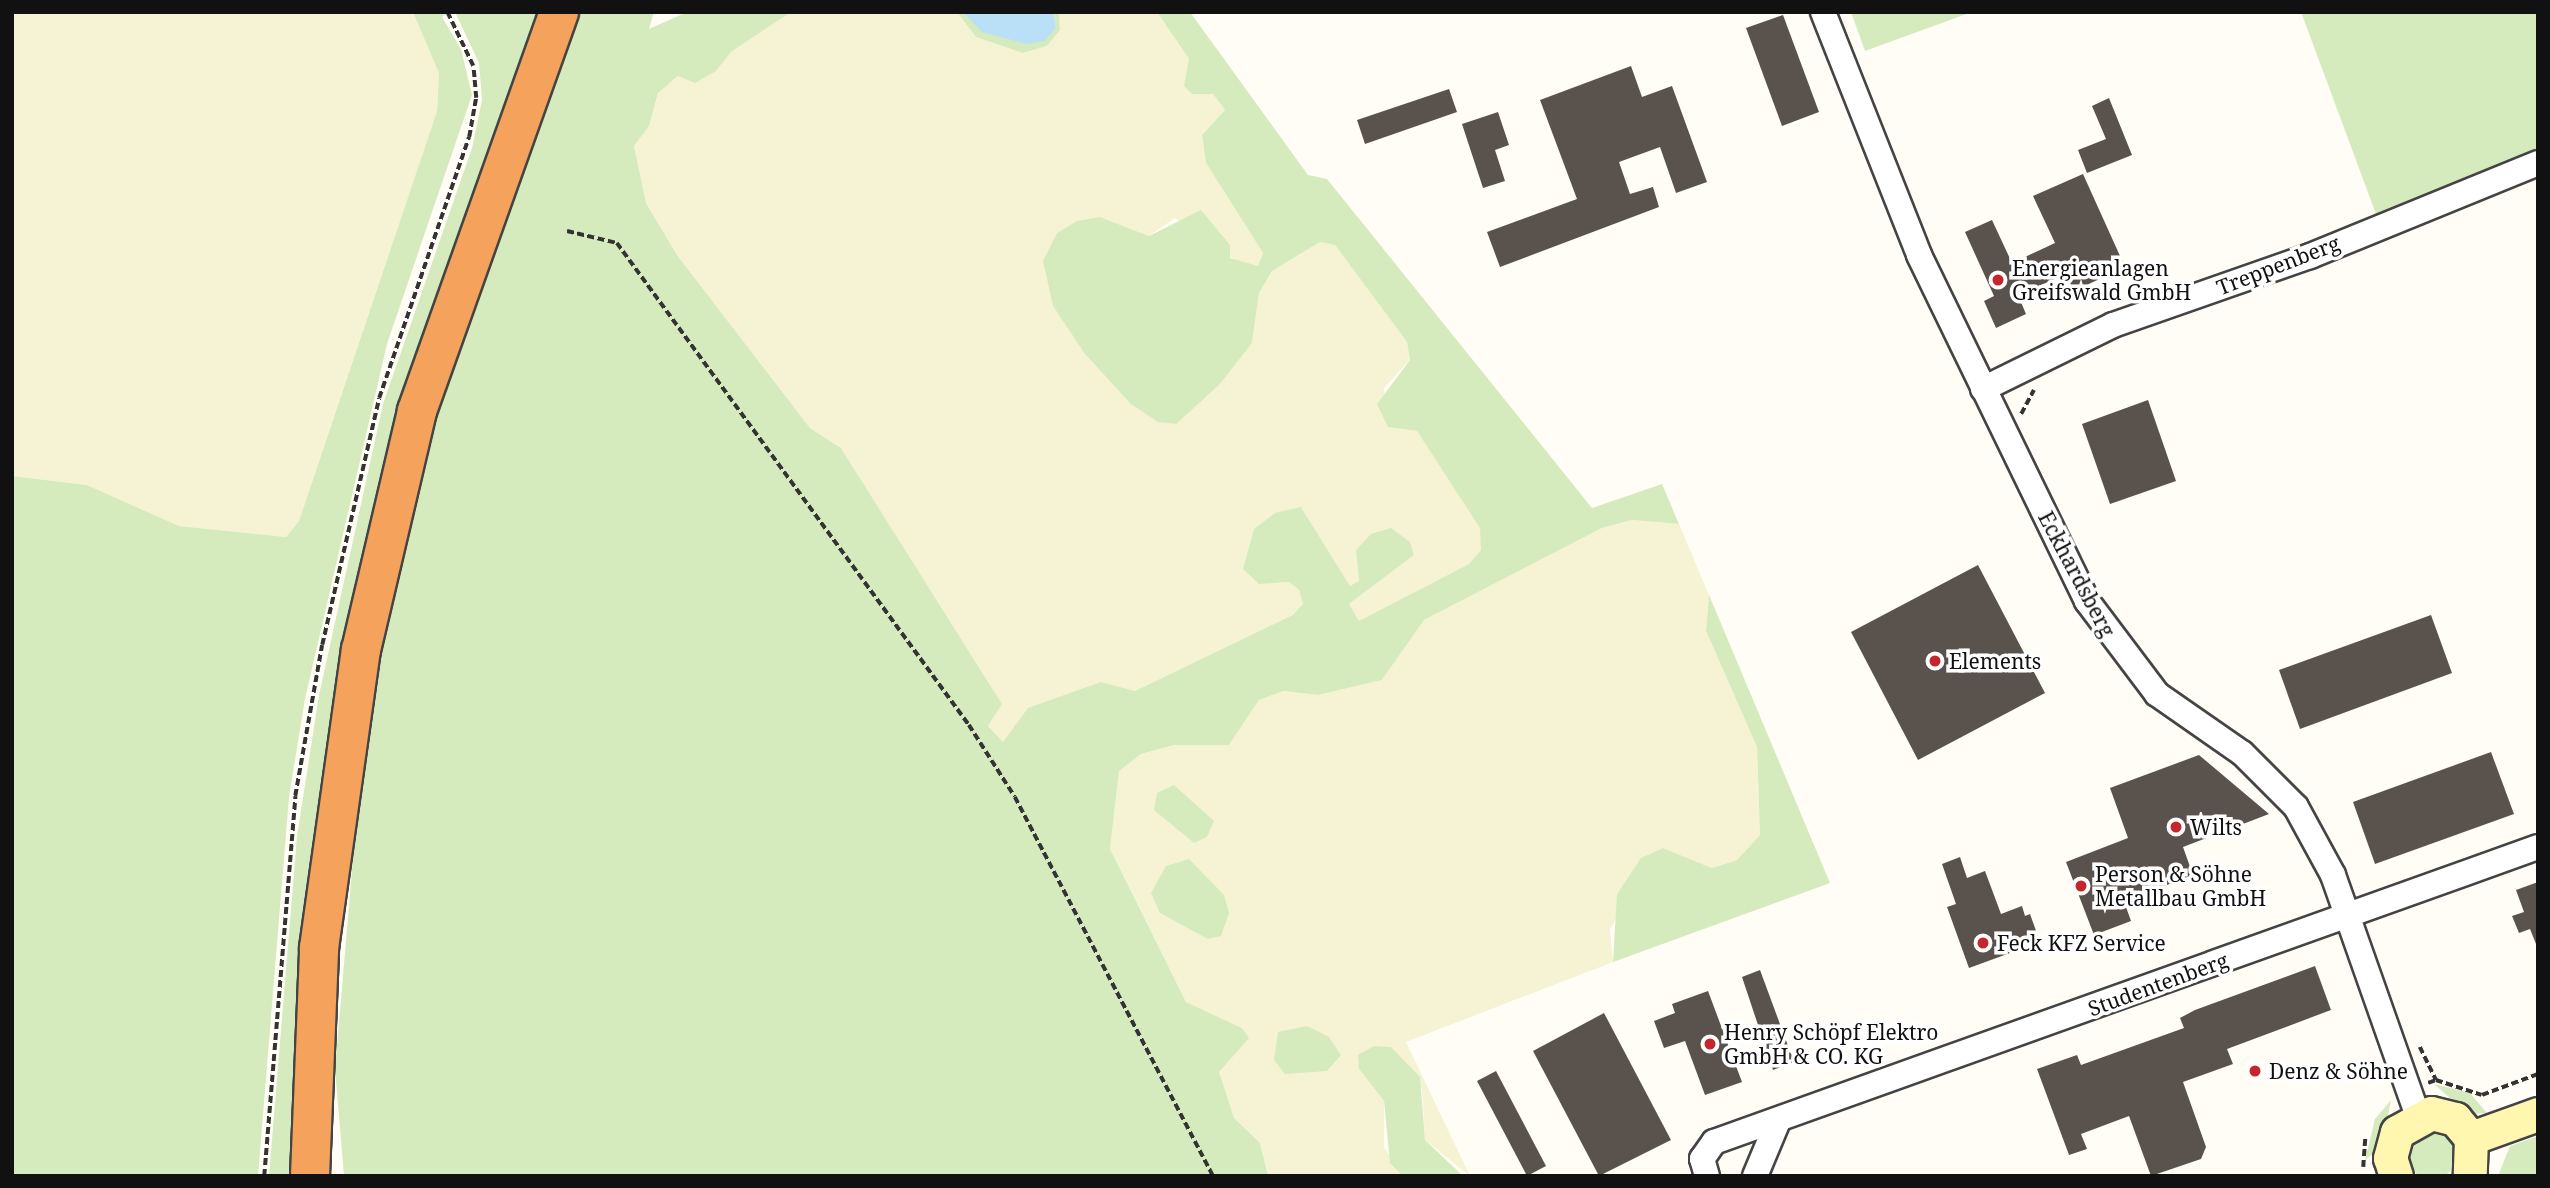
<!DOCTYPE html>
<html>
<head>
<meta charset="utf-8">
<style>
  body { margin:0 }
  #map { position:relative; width:2550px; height:1188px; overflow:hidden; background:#fffdf5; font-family:"Noto Serif",serif }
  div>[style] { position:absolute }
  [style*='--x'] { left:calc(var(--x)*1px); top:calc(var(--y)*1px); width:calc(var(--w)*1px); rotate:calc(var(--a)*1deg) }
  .farmland>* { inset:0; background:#f6f3d4 }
  .green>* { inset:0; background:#d5ebbd }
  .round { border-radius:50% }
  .water>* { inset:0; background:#b9e0f7 }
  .building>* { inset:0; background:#5a524d }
  .path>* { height:3.5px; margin-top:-1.75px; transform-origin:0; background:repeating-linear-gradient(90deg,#333 0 7px,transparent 0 10.5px) }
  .roads { filter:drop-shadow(2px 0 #444) drop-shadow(-2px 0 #444) drop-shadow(0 2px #444) drop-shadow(0 -2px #444) }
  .street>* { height:24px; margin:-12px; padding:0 12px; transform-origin:12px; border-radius:12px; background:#fff }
  .secondary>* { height:33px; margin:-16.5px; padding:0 16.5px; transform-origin:16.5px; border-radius:16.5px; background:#fff6b0 }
  .highway>* { height:38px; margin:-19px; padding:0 19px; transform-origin:19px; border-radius:19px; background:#f5a25d }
  .dots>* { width:19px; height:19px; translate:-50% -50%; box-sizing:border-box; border:4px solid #fff; border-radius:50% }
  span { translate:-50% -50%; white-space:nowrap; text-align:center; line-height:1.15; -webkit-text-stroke:7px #fff; paint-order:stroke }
  .street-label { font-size:21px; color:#111 }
  .poi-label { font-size:21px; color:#111 }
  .left { translate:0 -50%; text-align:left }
  .frame { position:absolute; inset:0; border:14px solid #111; pointer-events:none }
</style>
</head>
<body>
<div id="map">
  <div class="farmland">
    <div style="clip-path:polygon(12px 12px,413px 12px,429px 39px,439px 73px,437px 111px,299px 521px,286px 537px,179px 526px,87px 485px,12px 476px)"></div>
    <div style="clip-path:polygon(791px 12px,957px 12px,1023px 53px,1047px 46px,1060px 30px,1059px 12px,1157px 12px,1189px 59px,1192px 94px,1213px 94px,1225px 110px,1202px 135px,1206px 163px,1263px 253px,1258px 266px,1244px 266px,1175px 218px,1149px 236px,1100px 217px,1252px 343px,1259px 293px,1272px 271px,1320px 242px,1335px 245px,1407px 342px,1410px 360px,1384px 388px,1388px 427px,1417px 431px,1481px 528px,1481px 550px,1469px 564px,1359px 622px,1349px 604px,1414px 555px,1410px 542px,1356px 550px,1359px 581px,1350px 587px,1302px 508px,1259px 584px,1289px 582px,1299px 590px,1303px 604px,1293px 616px,1135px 691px,1101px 682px,1003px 743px,988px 726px,1002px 704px,841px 448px,810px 428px,677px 255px,646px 203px,634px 146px,649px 126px,658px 93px,678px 76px,716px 71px,731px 52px)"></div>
    <div style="clip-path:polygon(1632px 520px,1679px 524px,1709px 595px,1706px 631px,1757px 747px,1760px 835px,1737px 860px,1712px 868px,1663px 848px,1610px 929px,1613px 962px,1406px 1042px,1470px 1176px,1425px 1140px,1422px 1088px,1359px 1069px,1384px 1101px,1384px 1147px,1403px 1176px,1268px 1176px,1260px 1143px,1234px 1118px,1218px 1072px,1242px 1028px,1186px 1002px,1110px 849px,1119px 770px,1141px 754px,1174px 745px,1229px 745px,1259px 700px,1285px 691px,1318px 695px,1382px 680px,1424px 620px,1602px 528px)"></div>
  </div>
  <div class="green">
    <div style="clip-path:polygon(413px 12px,448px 12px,442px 17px,461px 49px,472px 95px,387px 344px,305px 699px,289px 797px,258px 1176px,12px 1176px,12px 476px,87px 485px,179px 526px,286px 537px,299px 521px,437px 111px,439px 73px)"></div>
    <div style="clip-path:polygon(455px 12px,546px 12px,427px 338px,298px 1176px,269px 1176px,297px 836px,319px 695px,383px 404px,472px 148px,482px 100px,479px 63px)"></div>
    <div style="clip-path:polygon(572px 12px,654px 12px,649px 29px,687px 12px,791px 12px,731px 52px,716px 71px,695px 83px,678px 76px,658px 93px,649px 126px,634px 146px,646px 203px,677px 255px,810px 428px,841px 448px,1002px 704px,988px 726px,1003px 742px,1028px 708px,1101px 682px,1135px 691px,1293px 615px,1303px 604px,1299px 590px,1289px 582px,1259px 584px,1243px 569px,1254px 529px,1275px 513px,1301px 507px,1350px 586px,1359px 581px,1356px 550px,1371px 534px,1391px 528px,1410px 542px,1414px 555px,1349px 604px,1359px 621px,1469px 564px,1481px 550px,1480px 528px,1417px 431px,1388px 427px,1377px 404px,1410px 360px,1407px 342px,1335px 245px,1320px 242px,1272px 271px,1259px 293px,1252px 343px,1219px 385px,1176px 424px,1158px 422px,1131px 404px,1085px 354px,1053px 306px,1043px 261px,1057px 233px,1077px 221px,1100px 217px,1149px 236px,1201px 210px,1230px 245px,1230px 258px,1258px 266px,1263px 253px,1206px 163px,1202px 135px,1225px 110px,1213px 94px,1192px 94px,1184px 86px,1189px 59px,1157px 12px,1190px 12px,1308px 175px,1327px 179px,1592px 508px,1662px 484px,1679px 524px,1632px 520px,1602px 528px,1424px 620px,1382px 680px,1318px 695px,1284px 691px,1259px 700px,1229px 745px,1174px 745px,1141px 754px,1119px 771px,1110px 849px,1186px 1002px,1242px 1028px,1249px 1038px,1219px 1072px,1234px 1118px,1260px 1143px,1268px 1176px,344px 1176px,335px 1069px,367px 695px,437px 394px)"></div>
    <div style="clip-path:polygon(957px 12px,1056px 27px,1053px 12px,1059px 12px,1060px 30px,1047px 46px,1023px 53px,976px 37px)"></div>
    <div style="clip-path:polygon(1851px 12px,1972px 12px,1865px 51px)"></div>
    <div style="clip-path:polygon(2301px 12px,2538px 12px,2538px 151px,2376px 214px)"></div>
    <div style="clip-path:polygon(1709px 595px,1830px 883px,1613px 962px,1617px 894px,1641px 858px,1663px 848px,1712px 868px,1737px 860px,1760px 835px,1757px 747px,1706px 631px)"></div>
    <div style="clip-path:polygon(1174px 785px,1214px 821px,1207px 837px,1194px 843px,1154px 810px,1157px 793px)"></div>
    <div style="clip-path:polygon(1189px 859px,1224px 895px,1229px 913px,1221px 936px,1208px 939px,1160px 913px,1151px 893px,1166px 866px)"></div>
    <div style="clip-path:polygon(1307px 1026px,1329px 1037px,1341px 1055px,1327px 1071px,1285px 1074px,1274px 1060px,1278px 1032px)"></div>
    <div style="clip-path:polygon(1374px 1046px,1391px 1047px,1420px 1077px,1425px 1140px,1463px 1176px,1403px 1176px,1390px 1163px,1384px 1101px,1359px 1069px,1358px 1055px)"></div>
    <div style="clip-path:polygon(2434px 1084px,2470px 1093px,2487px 1113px,2468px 1114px)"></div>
    <div style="clip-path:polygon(2391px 1100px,2382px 1147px,2365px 1160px,2375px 1119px)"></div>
    <div class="round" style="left:2407px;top:1129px;width:50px;height:50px"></div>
    <div style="clip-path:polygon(2538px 1136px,2538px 1176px,2498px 1176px,2510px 1146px)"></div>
  </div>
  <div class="water">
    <div style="clip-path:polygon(963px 12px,1053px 12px,1056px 27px,1045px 41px,1026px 44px,982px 32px)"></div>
  </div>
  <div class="building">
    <div style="clip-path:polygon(1783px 15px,1819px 112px,1782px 126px,1746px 28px)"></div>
    <div style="clip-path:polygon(1631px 66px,1642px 97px,1672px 86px,1707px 182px,1676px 193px,1660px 147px,1619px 162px,1630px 194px,1653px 187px,1659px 207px,1500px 267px,1487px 232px,1577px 199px,1540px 100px)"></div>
    <div style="clip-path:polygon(1449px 89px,1457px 112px,1365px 144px,1357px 120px)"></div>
    <div style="clip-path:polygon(2109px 98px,2132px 155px,2087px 173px,2078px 150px,2106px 139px,2092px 106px)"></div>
    <div style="clip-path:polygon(1498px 112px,1509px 145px,1495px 150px,1505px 181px,1483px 188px,1462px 124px)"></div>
    <div style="clip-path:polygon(2083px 174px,2125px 267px,2074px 291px,2066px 274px,2018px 295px,2026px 314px,1996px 328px,1984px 301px,1994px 296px,1965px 232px,1992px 220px,2012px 263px,2055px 243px,2033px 196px)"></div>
    <div style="clip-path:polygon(2148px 400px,2176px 481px,2110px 504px,2082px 424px)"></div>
    <div style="clip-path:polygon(1978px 565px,2045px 693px,1918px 760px,1851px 632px)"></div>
    <div style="clip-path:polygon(2431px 615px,2452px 673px,2300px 729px,2279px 670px)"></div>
    <div style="clip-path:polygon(2491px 752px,2514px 814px,2375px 864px,2353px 802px)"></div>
    <div style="clip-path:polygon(2199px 755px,2269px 814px,2183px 847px,2193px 875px,2138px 896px,2140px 902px,2126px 907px,2131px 921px,2094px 935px,2066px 862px,2128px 838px,2110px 788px)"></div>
    <div style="clip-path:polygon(1960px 857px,1967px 878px,1985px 871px,2001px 914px,2022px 906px,2025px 916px,2030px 914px,2040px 942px,1969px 968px,1947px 907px,1956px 904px,1942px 864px)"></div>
    <div style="clip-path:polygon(2538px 882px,2538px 943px,2536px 944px,2530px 929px,2519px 933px,2512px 916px,2524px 912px,2516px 890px)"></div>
    <div style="clip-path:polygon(2315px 966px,2331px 1010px,2227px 1049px,2233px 1064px,2183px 1082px,2206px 1147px,2201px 1159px,2151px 1176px,2129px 1116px,2081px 1134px,2087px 1149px,2069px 1155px,2037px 1069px,2077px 1055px,2081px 1065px,2184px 1028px,2180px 1018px,2195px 1010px)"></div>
    <div style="clip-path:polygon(1760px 970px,1794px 1062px,1773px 1070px,1742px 977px)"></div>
    <div style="clip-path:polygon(1708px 991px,1742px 1082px,1705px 1095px,1685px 1041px,1664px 1048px,1654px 1021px,1675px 1013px,1672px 1004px)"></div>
    <div style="clip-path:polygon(1604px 1013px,1671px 1140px,1599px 1176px,1533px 1051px)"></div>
    <div style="clip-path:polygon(1496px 1071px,1546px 1166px,1527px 1176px,1477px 1081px)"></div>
  </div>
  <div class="path">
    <div style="--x:567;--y:231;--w:51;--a:13.5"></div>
    <div style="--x:617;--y:243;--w:597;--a:53.86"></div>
    <div style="--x:969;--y:725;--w:85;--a:57.4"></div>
    <div style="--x:1015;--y:797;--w:428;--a:62.4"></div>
    <div style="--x:2021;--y:414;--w:27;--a:-62"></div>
    <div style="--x:2420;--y:1047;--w:37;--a:64"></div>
    <div style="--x:2428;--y:1083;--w:9;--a:-21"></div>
    <div style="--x:2436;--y:1080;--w:48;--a:18.1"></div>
    <div style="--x:2482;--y:1095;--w:60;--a:-20.6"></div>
    <div style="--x:2363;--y:1167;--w:29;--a:-86"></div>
    <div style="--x:264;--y:1176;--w:381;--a:-85.3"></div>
    <div style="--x:295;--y:796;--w:153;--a:-79.9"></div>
    <div style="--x:322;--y:645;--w:253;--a:-77"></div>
    <div style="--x:379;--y:398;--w:276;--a:-71"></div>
    <div style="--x:469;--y:137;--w:40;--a:-80"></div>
    <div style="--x:476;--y:98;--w:32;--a:-95"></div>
    <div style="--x:473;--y:66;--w:60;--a:-115.7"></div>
  </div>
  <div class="roads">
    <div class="street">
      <div style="--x:1823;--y:12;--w:261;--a:68.4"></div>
      <div style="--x:1919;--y:255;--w:385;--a:64.1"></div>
      <div style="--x:2087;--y:601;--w:116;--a:53"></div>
      <div style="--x:2157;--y:694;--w:103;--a:34.8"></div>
      <div style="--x:2242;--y:753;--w:76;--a:45"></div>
      <div style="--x:2296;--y:807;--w:77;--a:61.4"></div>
      <div style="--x:2333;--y:875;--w:256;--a:70.6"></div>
      <div style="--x:1983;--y:389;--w:145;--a:-26.2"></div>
      <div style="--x:2113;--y:325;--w:209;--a:-19.3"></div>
      <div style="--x:2310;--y:256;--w:246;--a:-22.2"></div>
      <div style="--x:1707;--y:1176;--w:18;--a:-106"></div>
      <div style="--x:1702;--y:1159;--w:21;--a:-55"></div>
      <div style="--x:1714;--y:1142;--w:875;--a:-19.7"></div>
      <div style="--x:1755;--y:1176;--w:60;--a:-67.3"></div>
    </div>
    <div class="secondary">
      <div style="--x:2471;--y:1138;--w:71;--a:-19.7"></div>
      <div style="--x:2396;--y:1176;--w:19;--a:-108"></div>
      <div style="--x:2390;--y:1158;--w:27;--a:-75"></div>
      <div style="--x:2397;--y:1132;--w:39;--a:-29"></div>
      <div style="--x:2431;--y:1113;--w:25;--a:14"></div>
      <div style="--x:2455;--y:1119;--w:25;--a:50"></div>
      <div style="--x:2471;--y:1138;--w:38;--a:92"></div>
    </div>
    <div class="highway">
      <div style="--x:310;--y:1176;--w:228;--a:-87.7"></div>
      <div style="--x:319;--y:948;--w:301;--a:-82"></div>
      <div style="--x:361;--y:650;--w:245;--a:-76.8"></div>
      <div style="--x:417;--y:411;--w:424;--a:-70.4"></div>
    </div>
  </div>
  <div class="dots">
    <div style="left:1998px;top:280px;background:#c4262e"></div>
    <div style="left:1935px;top:661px;background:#c4262e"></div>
    <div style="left:2176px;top:827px;background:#c4262e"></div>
    <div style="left:2081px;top:886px;background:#c4262e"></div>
    <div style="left:1983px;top:943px;background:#c4262e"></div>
    <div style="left:1710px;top:1044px;background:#c4262e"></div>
    <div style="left:2255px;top:1071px;background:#c4262e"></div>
  </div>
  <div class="street-label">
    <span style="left:2278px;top:265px;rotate:-21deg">Treppenberg</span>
    <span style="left:2077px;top:574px;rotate:62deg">Eckhardsberg</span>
    <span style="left:2158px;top:984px;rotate:-20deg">Studentenberg</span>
  </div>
  <div class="poi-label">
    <span class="left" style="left:2012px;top:280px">Energieanlagen<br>Greifswald GmbH</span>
    <span class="left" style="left:1949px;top:661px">Elements</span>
    <span class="left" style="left:2190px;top:827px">Wilts</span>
    <span class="left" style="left:2095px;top:886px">Person &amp; Söhne<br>Metallbau GmbH</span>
    <span class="left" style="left:1997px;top:943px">Feck KFZ Service</span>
    <span class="left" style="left:1724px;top:1044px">Henry Schöpf Elektro<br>GmbH &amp; CO. KG</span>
    <span class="left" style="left:2269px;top:1071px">Denz &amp; Söhne</span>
  </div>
  <div class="frame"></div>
</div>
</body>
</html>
